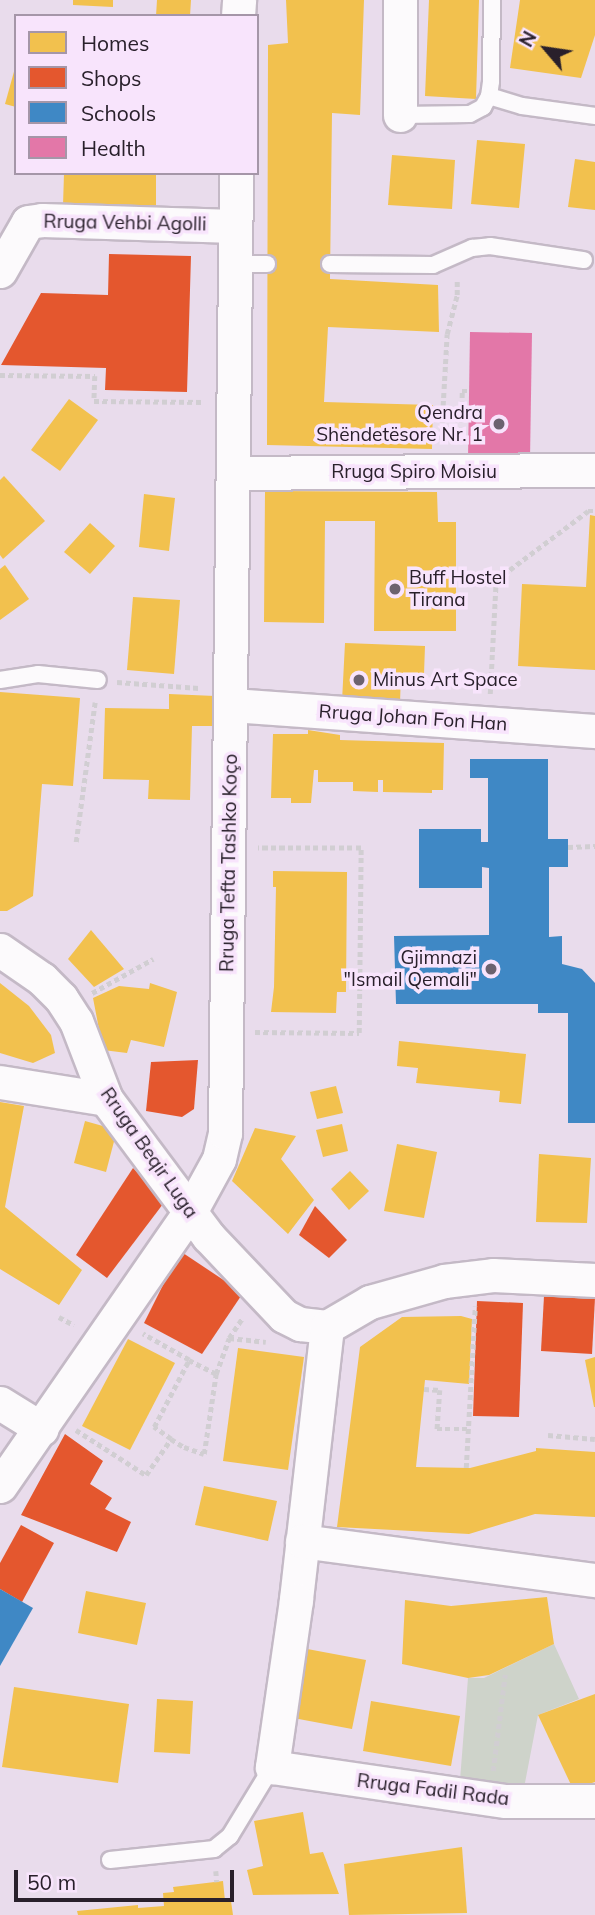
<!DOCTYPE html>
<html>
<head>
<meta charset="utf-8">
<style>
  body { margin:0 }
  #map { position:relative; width:595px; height:1915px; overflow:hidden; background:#e9dcec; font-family:Mulish,sans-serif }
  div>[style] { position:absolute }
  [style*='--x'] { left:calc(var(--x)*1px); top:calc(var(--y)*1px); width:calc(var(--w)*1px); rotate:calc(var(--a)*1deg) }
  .green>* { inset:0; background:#ced3ca }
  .homes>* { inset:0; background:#f2c14e }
  .shops>* { inset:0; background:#e4572e }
  .schools>* { inset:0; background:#3f88c5 }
  .health>* { inset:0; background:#e377a8 }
  .path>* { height:4.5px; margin-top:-2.25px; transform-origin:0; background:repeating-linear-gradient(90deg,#d1ced2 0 5px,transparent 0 8.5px) }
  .roads { filter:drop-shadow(2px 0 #c4b9c6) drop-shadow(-2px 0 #c4b9c6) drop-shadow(0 2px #c4b9c6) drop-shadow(0 -2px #c4b9c6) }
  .service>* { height:16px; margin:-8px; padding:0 8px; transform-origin:8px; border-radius:8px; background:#fcfafc }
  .minor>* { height:33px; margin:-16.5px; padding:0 16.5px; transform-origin:16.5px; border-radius:16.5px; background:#fcfafc }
  .dots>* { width:19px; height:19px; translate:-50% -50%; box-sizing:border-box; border:4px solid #f8e4fc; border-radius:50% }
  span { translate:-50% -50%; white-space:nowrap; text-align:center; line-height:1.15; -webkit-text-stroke:7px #f8e4fc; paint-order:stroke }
  .street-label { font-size:19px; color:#29202b }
  .poi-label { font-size:19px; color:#29202b }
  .right { translate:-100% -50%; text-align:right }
  .left { translate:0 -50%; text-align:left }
  .legend { position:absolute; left:14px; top:14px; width:245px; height:161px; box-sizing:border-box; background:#f8e4fc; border:2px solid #a596a8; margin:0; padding:9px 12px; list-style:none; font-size:21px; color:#29202b }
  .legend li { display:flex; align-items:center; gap:14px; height:35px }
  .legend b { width:35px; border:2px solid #a596a8 }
  .north { position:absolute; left:511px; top:14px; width:70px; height:70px; -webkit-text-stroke:5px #f8e4fc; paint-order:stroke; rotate:299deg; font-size:19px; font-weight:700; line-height:28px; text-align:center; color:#29202b }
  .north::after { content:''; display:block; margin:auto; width:24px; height:32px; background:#29202b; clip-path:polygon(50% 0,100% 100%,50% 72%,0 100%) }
  .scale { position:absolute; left:14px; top:1870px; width:220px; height:32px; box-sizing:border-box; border:4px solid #29202b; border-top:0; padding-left:9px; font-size:21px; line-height:24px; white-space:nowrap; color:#29202b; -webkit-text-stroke:5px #f8e4fc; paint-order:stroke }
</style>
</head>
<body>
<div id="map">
  <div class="green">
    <div style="clip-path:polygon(554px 1644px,579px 1699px,538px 1715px,524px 1788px,460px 1780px,468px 1678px,484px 1678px)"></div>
  </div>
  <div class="homes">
    <div style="clip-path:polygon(73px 0,113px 0,113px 7px,73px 5px)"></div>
    <div style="clip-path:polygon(157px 0,191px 0,190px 16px,156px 16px)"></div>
    <div style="clip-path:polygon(286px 0,364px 0,360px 115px,332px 113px,330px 279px,438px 285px,439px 332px,328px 327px,324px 402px,433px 405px,432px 449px,267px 445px,268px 45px,288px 43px)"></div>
    <div style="clip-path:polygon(429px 0,479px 0,476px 99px,425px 96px)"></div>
    <div style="clip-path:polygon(520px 0,595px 0,595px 35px,581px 78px,510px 68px)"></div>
    <div style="clip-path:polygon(15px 68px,16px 69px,16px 107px,5px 104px)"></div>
    <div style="clip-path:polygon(477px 140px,525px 144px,519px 208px,471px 204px)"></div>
    <div style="clip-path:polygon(392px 155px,455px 160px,452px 209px,388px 205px)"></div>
    <div style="clip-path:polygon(575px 159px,595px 162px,595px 210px,568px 207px)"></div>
    <div style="clip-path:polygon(64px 173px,156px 173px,156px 207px,63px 205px)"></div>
    <div style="clip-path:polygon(69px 399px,98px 420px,60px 471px,31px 450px)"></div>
    <div style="clip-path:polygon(4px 476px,45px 521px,3px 559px,0 555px,0 480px)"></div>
    <div style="clip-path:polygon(265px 491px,437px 492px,438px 522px,456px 522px,456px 631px,374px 631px,375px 521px,325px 521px,324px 623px,264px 622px)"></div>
    <div style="clip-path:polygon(144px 494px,175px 498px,169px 551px,139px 547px)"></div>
    <div style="clip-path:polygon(590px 515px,595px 516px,595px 670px,518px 666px,522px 584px,586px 587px)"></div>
    <div style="clip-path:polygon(90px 523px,115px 546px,90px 574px,64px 552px)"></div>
    <div style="clip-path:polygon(5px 565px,29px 599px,0 620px,0 569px)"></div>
    <div style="clip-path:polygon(133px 597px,180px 600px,174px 674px,127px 670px)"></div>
    <div style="clip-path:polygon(345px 643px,425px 646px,424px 674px,401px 673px,400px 703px,342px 701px)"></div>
    <div style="clip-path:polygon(0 692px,80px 698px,73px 786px,42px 784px,33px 896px,7px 911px,0 911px)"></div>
    <div style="clip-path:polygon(169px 694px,215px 696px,214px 726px,192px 726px,190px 800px,148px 799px,149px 780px,103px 779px,105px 708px,169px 709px)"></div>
    <div style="clip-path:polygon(308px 730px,340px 735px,340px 740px,444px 743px,443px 790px,432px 790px,432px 793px,383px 792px,383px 780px,378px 780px,378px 792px,353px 791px,353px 782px,318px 782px,318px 770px,314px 770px,311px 803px,291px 803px,291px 798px,271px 798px,273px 734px,308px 734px)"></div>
    <div style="clip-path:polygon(273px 871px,347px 872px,346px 992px,337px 992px,336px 1013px,271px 1012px,274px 987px,276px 887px,273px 887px)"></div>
    <div style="clip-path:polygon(91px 930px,124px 969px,94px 987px,68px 959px)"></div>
    <div style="clip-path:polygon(0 983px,29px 1006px,51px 1035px,55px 1053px,33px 1063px,0 1053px)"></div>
    <div style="clip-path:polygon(150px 983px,177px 992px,164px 1047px,131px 1040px,127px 1053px,103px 1050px,93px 998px,119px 986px,149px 989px)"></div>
    <div style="clip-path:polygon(399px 1041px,526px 1054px,521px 1104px,499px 1102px,500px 1091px,416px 1083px,418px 1068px,397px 1066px)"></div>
    <div style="clip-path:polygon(336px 1086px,343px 1113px,317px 1119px,310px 1092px)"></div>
    <div style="clip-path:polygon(0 1102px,24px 1106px,5px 1207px,82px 1270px,59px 1305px,0 1269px)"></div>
    <div style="clip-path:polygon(85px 1121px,117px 1130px,106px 1172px,74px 1163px)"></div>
    <div style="clip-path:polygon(342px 1124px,348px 1151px,323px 1157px,316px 1130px)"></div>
    <div style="clip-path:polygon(255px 1128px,296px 1136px,281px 1159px,314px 1200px,288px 1234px,232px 1181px)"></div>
    <div style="clip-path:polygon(397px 1144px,437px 1152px,424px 1218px,384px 1211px)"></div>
    <div style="clip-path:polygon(539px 1154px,591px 1158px,587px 1223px,536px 1222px)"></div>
    <div style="clip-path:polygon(350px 1171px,369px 1191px,349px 1210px,331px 1189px)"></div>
    <div style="clip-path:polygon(461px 1316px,472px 1319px,469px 1384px,425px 1380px,416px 1467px,470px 1468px,536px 1451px,536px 1448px,595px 1452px,595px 1517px,535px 1514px,469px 1534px,337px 1527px,360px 1347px,402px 1317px)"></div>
    <div style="clip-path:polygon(128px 1339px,175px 1363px,130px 1450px,82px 1426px)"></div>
    <div style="clip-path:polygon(238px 1348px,304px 1357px,288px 1470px,223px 1461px)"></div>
    <div style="clip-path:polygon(595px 1357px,595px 1407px,594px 1407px,585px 1360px)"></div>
    <div style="clip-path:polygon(204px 1486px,277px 1501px,268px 1541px,195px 1525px)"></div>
    <div style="clip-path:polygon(86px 1591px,146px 1603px,137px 1645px,78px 1633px)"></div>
    <div style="clip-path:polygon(547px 1597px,554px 1644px,489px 1675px,468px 1678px,402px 1664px,405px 1600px,451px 1606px)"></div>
    <div style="clip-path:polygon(302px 1648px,366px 1660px,352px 1729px,288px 1717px)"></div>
    <div style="clip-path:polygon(14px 1687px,129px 1704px,118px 1783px,2px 1767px)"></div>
    <div style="clip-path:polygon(595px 1694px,595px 1782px,573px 1789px,538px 1715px)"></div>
    <div style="clip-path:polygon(157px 1699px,193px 1701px,190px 1754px,154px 1752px)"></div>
    <div style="clip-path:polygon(371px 1701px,460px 1716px,451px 1766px,363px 1751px)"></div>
    <div style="clip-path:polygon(303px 1812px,310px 1854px,323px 1852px,339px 1894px,253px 1895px,247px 1870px,263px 1866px,254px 1821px)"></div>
    <div style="clip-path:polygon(462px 1847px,467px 1913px,349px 1915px,344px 1864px)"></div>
    <div style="clip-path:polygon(223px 1881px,225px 1901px,231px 1901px,233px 1915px,78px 1915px,77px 1911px,138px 1905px,138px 1908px,164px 1906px,163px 1893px,174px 1892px,173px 1887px)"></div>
  </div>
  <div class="shops">
    <div style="clip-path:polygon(109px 254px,191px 256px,187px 392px,105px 390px,106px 368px,1px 365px,41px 293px,108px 295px)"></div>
    <div style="clip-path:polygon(198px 1060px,194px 1109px,182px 1117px,146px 1111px,151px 1062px)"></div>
    <div style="clip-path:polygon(133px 1168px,166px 1200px,107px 1278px,76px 1255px)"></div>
    <div style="clip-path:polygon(315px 1206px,347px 1240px,329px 1258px,299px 1235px)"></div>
    <div style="clip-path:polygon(180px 1251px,243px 1293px,202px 1354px,144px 1323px)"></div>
    <div style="clip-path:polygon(544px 1296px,595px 1298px,592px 1354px,541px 1351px)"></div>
    <div style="clip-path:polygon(477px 1301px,523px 1303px,519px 1417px,473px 1416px)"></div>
    <div style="clip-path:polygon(65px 1434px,103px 1461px,90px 1484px,112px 1498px,105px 1509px,131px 1522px,117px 1552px,21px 1515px)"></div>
    <div style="clip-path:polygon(21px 1525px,54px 1543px,22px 1602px,0 1589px,0 1563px)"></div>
  </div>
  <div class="schools">
    <div style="clip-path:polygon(470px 759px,548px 759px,548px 839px,568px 839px,568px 867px,549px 867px,549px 937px,562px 936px,562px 964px,582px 969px,595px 983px,595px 1123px,568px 1123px,568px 1013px,538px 1013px,538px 1004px,396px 1004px,394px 936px,489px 935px,489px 868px,482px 867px,482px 888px,419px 888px,419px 829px,481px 829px,481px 842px,488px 842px,488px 778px,470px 778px)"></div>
    <div style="clip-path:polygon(0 1589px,33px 1608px,0 1666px)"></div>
  </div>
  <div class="health">
    <div style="clip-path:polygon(470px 332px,532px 333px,530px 459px,468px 458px)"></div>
  </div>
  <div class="path">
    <div style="--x:0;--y:375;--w:95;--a:0.6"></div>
    <div style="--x:95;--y:376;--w:25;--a:92"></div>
    <div style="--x:94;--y:401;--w:110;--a:0.5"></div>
    <div style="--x:441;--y:440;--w:106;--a:-86.8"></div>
    <div style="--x:447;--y:334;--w:40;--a:-75.6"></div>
    <div style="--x:457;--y:295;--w:16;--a:-90"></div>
    <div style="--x:461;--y:440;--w:49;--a:-88.8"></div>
    <div style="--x:462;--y:391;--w:7;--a:0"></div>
    <div style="--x:117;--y:682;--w:82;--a:4.2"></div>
    <div style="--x:490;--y:694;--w:114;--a:-87"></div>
    <div style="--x:496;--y:580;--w:115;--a:-36.9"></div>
    <div style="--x:588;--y:511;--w:7;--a:0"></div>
    <div style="--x:76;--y:842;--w:141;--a:-82.3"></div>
    <div style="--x:568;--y:847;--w:27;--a:-2"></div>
    <div style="--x:92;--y:993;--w:70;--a:-29.1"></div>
    <div style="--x:255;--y:1032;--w:104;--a:0.6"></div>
    <div style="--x:359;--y:1033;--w:185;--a:-89.4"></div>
    <div style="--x:361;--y:848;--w:103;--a:180"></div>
    <div style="--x:59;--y:1317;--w:17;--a:28"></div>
    <div style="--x:229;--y:1338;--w:37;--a:6"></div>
    <div style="--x:189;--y:1360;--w:30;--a:27"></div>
    <div style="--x:424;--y:1389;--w:16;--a:4"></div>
    <div style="--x:440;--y:1390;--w:39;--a:94"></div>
    <div style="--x:437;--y:1429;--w:33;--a:0"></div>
    <div style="--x:76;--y:1430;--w:83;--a:32.7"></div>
    <div style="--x:146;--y:1475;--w:44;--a:-55.2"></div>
    <div style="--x:171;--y:1439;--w:21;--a:-145"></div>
    <div style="--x:154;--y:1427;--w:76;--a:-62.4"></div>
    <div style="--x:189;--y:1360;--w:53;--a:-150.5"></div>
    <div style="--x:548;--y:1435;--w:47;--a:4.9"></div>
    <div style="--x:171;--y:1439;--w:15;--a:32"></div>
    <div style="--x:184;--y:1447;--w:21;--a:19"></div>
    <div style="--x:204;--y:1454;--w:81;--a:-81.5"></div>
    <div style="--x:216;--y:1374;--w:38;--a:-70"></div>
    <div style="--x:229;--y:1338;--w:25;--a:-56"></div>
    <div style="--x:466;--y:1468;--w:162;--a:-86.8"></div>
    <div style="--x:493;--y:1771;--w:97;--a:-82.9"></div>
    <div style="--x:216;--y:1871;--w:11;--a:85"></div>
  </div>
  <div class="roads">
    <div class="service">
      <div style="--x:489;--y:96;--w:34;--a:17"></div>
      <div style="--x:522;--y:106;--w:74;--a:7.8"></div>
      <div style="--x:400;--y:115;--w:70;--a:-0.8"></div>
      <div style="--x:470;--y:114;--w:15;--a:-28"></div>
      <div style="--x:483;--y:107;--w:13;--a:-61"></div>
      <div style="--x:489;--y:96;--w:15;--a:-82"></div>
      <div style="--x:491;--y:81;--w:81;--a:-89.3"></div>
      <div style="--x:235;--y:264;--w:32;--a:0"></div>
      <div style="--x:330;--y:264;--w:103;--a:0.6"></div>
      <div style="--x:433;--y:265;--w:43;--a:-23.6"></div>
      <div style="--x:472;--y:248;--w:18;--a:-6"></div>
      <div style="--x:490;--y:246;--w:95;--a:8.5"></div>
      <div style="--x:0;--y:680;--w:38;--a:-9"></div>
      <div style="--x:38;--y:674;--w:60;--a:5.7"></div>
      <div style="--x:110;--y:1860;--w:105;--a:-6"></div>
      <div style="--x:214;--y:1849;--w:21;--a:-39"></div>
      <div style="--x:230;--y:1836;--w:81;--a:-58.7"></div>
    </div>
    <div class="minor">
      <div style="--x:238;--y:16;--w:16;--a:-86"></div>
      <div style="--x:400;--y:115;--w:115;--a:-90"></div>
      <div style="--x:0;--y:271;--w:56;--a:-60.3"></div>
      <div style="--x:28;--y:222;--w:14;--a:-8"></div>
      <div style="--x:42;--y:220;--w:193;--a:1.8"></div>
      <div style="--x:234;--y:473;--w:361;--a:-0.5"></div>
      <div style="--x:231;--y:705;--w:365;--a:4.1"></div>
      <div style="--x:0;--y:950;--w:51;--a:34.6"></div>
      <div style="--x:42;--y:979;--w:27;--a:45"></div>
      <div style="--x:61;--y:998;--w:27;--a:57"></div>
      <div style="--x:76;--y:1021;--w:84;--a:69"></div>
      <div style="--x:106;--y:1099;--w:171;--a:53.3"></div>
      <div style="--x:208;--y:1236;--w:110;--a:46.5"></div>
      <div style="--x:284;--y:1316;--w:18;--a:27"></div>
      <div style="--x:300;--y:1324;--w:27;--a:6"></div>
      <div style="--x:0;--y:1082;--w:107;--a:9.1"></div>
      <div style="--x:327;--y:1327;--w:275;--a:96.5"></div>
      <div style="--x:296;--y:1600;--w:169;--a:98.2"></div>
      <div style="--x:272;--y:1767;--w:236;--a:8.3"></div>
      <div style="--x:506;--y:1801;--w:89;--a:0"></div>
      <div style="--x:327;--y:1327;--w:50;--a:-30.2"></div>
      <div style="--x:370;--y:1302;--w:77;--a:-15.8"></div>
      <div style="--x:444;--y:1281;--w:49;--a:-7"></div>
      <div style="--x:493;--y:1275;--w:102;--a:2.8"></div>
      <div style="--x:0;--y:1403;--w:49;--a:31.8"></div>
      <div style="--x:0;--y:1486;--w:333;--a:-55.3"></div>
      <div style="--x:190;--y:1212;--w:60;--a:-61.3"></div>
      <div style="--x:219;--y:1159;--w:27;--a:-77"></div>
      <div style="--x:225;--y:1133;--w:960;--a:-89.34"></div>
      <div style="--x:302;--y:1541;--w:296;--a:7.6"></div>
    </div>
  </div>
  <div class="dots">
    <div style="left:499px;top:424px;background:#6c626f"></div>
    <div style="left:395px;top:589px;background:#6c626f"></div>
    <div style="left:359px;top:680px;background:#6c626f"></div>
    <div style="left:491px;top:969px;background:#6c626f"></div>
  </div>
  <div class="street-label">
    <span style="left:125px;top:223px;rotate:1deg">Rruga Vehbi Agolli</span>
    <span style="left:414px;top:472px">Rruga Spiro Moisiu</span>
    <span style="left:413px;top:718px;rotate:4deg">Rruga Johan Fon Han</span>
    <span style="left:229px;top:863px;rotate:-89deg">Rruga Tefta Tashko Koço</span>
    <span style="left:149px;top:1153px;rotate:55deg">Rruga Beqir Luga</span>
    <span style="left:433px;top:1790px;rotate:7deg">Rruga Fadil Rada</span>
  </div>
  <div class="poi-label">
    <span class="right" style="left:483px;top:424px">Qendra<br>Shëndetësore Nr. 1</span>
    <span class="left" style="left:409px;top:589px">Buff Hostel<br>Tirana</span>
    <span class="left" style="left:373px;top:680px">Minus Art Space</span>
    <span class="right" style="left:477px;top:969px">Gjimnazi<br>"Ismail Qemali"</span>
  </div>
  <ul class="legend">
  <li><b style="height:19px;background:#f2c14e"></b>Homes</li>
  <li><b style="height:19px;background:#e4572e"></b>Shops</li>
  <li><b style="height:19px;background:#3f88c5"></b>Schools</li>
  <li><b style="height:19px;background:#e377a8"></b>Health</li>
  </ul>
  <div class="north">N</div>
  <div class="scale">50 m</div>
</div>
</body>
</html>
